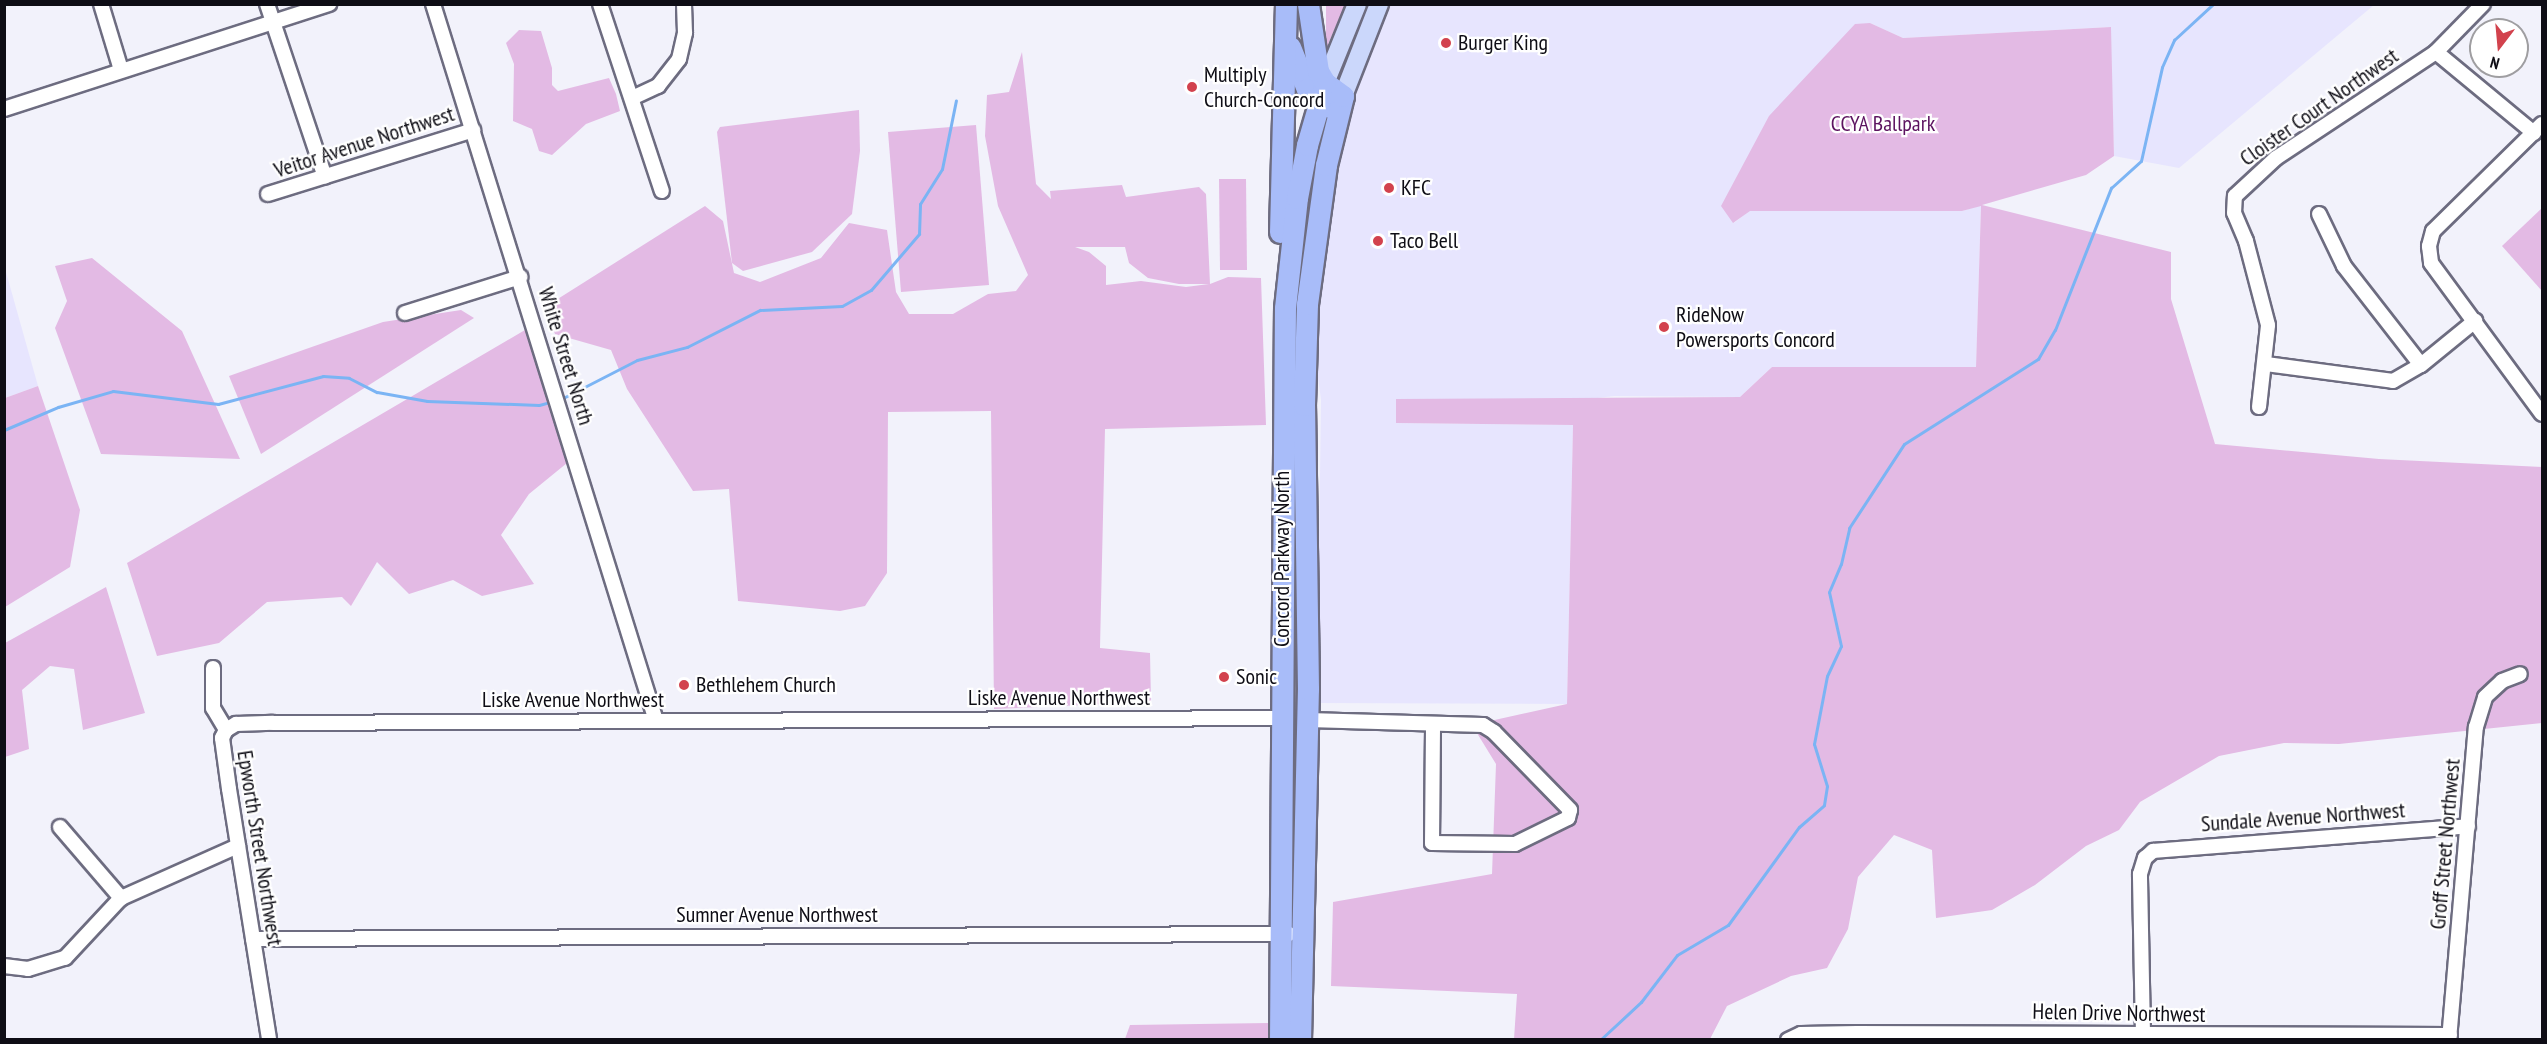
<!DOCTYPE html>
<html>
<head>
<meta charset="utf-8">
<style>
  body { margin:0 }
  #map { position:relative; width:2547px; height:1044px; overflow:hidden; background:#f2f2fb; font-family:"PT Sans Narrow",sans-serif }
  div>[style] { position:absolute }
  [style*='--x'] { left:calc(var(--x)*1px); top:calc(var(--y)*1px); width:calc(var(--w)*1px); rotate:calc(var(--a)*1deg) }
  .built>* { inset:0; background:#e7e5fe }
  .green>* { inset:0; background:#e3bae4 }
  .stream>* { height:3px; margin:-1.5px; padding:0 1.5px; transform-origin:1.5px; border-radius:1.5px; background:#7bb4f4 }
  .roads { filter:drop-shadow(2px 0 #6d6c80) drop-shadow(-2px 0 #6d6c80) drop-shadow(0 2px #6d6c80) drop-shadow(0 -2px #6d6c80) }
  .minor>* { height:14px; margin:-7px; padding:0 7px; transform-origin:7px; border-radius:7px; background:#fff }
  .major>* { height:18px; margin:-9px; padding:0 9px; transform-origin:9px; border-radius:9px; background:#cbd7fb }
  .highway>* { height:21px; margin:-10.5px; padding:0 10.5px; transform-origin:10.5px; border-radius:10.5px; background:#a8bcf9 }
  .dots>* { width:16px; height:16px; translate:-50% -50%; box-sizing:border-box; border:3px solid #fff; border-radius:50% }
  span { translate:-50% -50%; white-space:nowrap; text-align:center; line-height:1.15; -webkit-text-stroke:4.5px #fff; paint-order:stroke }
  .poi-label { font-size:22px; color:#0e0d15 }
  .left { translate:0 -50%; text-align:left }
  .street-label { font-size:22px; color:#0e0d15 }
  .park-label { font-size:22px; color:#5c1360 }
  .frame { position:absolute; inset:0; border:6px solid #0e0d15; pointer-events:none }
  .north { position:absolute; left:2469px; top:18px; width:60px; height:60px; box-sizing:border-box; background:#fff; border:2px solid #9f9ea1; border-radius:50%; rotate:196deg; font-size:16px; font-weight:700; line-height:24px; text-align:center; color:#0e0d15 }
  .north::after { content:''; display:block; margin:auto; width:21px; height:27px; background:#d2424d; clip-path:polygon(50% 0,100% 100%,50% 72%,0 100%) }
</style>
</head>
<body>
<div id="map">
  <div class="built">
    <div style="clip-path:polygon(1388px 5px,2374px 5px,2179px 168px,2114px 156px,2110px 27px,1903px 38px,1870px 23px,1734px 223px,1749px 211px,1962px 211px,1981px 205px,1976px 368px,1772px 367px,1740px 397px,1614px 396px,1396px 423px,1573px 425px,1567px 704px,1317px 703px,1321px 400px,1313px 340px,1317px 279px,1332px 189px,1359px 82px)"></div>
    <div style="clip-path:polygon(4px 265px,38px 386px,5px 398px,4px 398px)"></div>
  </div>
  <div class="green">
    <div style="clip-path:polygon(1326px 5px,1345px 5px,1326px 49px)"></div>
    <div style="clip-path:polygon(1870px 23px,1903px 38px,2111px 27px,2114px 156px,2086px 175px,1982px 205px,2171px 252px,2171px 299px,2215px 444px,2379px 459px,2542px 467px,2542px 723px,2339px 744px,2284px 743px,2219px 756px,2140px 802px,2119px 830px,2086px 846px,2035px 885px,1992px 910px,1936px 918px,1932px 850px,1894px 835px,1858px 877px,1848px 929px,1827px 968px,1791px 976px,1727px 1006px,1710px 1039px,1514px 1039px,1517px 994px,1331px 986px,1333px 902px,1492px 874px,1496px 764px,1472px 725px,1567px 704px,1573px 425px,1396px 423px,1396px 399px,1740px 397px,1772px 367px,1976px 367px,1981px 206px,1962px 211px,1750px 211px,1733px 223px,1721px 206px,1769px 116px,1855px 24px)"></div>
    <div style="clip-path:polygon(519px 30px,541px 31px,552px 68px,552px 85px,558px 91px,609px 78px,616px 94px,620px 111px,586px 124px,552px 155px,539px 151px,532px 129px,513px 121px,514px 64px,506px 43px)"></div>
    <div style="clip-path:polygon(evenodd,1022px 52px,1036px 184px,1051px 199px,1050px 191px,1122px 185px,1126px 197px,1199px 187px,1206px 194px,1210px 284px,1228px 277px,1261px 278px,1266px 425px,1105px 429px,1100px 648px,1150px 653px,1151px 702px,994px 709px,991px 411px,888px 412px,887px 573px,865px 606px,840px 611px,738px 601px,729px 489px,693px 491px,627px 389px,611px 350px,555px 334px,545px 307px,705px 206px,723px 221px,734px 273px,760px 282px,821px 258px,849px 223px,887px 230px,896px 292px,909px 314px,953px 314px,988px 294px,1016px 291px,1028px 275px,998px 206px,985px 136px,987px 95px,1009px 92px,1022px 52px,1075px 247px,1125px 247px,1129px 263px,1148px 278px,1179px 284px,1209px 284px,1186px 287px,1141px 281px,1106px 285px,1106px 266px,1089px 252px,1075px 247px)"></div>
    <div style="clip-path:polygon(859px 110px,860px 151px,852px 214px,812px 252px,743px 271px,732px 263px,717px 132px,720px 127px)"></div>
    <div style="clip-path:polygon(976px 125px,989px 285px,901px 292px,888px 132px)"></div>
    <div style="clip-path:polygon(1219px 179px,1246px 179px,1247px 270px,1220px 270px)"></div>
    <div style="clip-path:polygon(2542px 208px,2542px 291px,2502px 246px)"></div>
    <div style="clip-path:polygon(92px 258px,182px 331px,240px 459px,101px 454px,55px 328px,67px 301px,55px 266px)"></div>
    <div style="clip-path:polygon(461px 310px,474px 318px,261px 454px,229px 376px,383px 322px)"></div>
    <div style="clip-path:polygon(525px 330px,567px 463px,529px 494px,501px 535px,534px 584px,482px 596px,453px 580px,409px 594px,377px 562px,351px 606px,342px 597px,267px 602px,219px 643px,157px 656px,127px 563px)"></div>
    <div style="clip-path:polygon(38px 386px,80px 510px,70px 567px,5px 607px,5px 398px)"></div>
    <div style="clip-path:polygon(106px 587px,145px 713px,83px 730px,74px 669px,50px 666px,22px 690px,29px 749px,5px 757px,5px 643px)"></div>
    <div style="clip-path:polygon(1269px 1023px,1269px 1039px,1125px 1039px,1130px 1025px)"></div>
  </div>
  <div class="stream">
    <div style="--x:565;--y:397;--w:81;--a:-27.2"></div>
    <div style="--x:637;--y:360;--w:52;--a:-14.6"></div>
    <div style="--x:687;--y:347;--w:82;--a:-26.9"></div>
    <div style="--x:760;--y:310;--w:82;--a:-2.8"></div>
    <div style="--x:842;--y:306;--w:33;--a:-29"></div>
    <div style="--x:871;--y:290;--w:74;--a:-49.4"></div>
    <div style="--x:919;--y:234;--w:30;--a:-88"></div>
    <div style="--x:920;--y:204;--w:41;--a:-57.8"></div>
    <div style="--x:942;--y:169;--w:70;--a:-78.5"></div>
    <div style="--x:4;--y:430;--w:59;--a:-23.1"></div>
    <div style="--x:58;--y:407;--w:57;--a:-16.2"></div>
    <div style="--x:113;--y:391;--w:106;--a:7.1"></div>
    <div style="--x:218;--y:404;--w:109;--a:-14.9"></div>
    <div style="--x:323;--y:376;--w:26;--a:4"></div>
    <div style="--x:349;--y:378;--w:31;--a:27"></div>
    <div style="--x:377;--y:392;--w:51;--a:10.2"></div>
    <div style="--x:427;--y:401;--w:112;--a:2"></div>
    <div style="--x:539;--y:405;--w:11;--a:-15"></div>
    <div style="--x:1600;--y:1040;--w:56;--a:-42.8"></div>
    <div style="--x:1641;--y:1002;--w:59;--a:-52.5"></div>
    <div style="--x:1677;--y:955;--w:59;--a:-30.5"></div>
    <div style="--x:1728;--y:925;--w:121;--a:-54.1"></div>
    <div style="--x:1799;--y:827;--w:33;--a:-41"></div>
    <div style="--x:1824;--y:805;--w:19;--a:-81"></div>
    <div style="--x:1827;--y:786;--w:44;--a:-107.2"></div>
    <div style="--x:1814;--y:744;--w:69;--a:-79.2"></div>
    <div style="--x:1827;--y:676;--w:33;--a:-65"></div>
    <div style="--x:1841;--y:646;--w:55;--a:-102.5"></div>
    <div style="--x:1829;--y:592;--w:30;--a:-67"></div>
    <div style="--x:1841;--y:564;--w:37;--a:-77"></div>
    <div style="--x:1849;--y:528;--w:100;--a:-56.8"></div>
    <div style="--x:1904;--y:444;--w:159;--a:-32.4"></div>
    <div style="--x:2038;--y:359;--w:34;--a:-60"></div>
    <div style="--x:2055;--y:330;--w:153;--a:-68.5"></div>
    <div style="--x:2111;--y:188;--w:40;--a:-42"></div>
    <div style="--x:2141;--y:161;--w:96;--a:-77.4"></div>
    <div style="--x:2162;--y:67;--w:30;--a:-66"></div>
    <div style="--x:2174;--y:40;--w:53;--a:-42.7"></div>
  </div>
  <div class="roads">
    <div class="minor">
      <div style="--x:101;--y:4;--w:69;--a:73.1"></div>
      <div style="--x:267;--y:4;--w:182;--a:71.5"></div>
      <div style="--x:433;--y:4;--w:751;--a:72.72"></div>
      <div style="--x:600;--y:4;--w:197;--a:71.7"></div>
      <div style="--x:2436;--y:52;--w:127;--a:39.6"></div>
      <div style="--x:632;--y:98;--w:29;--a:-25"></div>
      <div style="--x:658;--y:86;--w:34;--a:-52"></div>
      <div style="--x:679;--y:59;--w:27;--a:-77"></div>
      <div style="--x:685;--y:33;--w:29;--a:-92"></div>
      <div style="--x:4;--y:109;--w:342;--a:-17.9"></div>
      <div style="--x:2542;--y:124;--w:153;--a:135.5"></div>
      <div style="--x:2433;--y:231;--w:16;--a:105"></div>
      <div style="--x:2429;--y:246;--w:17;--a:83"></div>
      <div style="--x:2431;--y:263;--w:187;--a:53.7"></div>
      <div style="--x:268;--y:194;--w:215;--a:-17.3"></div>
      <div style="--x:2319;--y:214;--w:58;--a:64.3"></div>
      <div style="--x:2344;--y:266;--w:125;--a:52.1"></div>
      <div style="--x:405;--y:313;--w:121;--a:-17.4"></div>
      <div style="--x:2266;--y:364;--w:128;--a:7.6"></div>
      <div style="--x:2393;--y:381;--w:32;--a:-30"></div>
      <div style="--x:2421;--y:365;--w:70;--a:-39.2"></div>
      <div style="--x:2259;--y:407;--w:82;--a:-83.7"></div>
      <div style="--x:2268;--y:325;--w:87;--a:-104.7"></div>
      <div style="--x:2246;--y:241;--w:30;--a:-113"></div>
      <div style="--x:2234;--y:213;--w:17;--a:-87"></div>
      <div style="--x:2235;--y:196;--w:56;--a:-42.8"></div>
      <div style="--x:2276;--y:158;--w:192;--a:-33.5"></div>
      <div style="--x:2436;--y:52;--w:67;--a:-45.6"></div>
      <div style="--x:213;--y:668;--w:40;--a:90"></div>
      <div style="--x:213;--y:708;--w:26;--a:59"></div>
      <div style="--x:1308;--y:720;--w:175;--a:1.6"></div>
      <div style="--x:1483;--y:725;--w:13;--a:32"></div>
      <div style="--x:1494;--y:732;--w:109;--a:45.7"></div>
      <div style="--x:1570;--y:810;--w:8;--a:104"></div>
      <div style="--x:1568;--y:818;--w:59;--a:153.9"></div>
      <div style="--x:1515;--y:844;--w:83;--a:-179.3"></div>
      <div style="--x:1432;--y:843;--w:118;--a:-89.5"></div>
      <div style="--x:226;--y:730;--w:12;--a:-31"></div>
      <div style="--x:236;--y:724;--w:37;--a:-2"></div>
      <div style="--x:273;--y:723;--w:1008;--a:-0.28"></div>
      <div style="--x:226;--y:730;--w:9;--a:117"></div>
      <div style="--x:222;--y:738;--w:51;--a:82.2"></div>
      <div style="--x:229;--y:789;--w:254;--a:80.9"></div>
      <div style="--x:60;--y:827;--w:94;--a:49.3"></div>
      <div style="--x:253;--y:939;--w:1036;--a:-0.28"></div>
      <div style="--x:4;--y:966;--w:24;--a:7"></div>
      <div style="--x:28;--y:969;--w:39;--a:-17"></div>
      <div style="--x:65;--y:958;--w:82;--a:-47"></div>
      <div style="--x:121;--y:898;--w:128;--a:-24"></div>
      <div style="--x:2143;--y:1034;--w:160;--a:-91.1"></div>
      <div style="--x:2140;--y:874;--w:17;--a:-73"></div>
      <div style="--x:2145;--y:858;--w:11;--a:-41"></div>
      <div style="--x:2153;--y:851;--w:316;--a:-4.5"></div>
      <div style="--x:1788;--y:1040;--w:14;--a:-25"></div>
      <div style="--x:1801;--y:1034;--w:56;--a:-1"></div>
      <div style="--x:1857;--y:1033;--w:593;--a:0.19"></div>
      <div style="--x:2449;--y:1040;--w:314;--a:-85.1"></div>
      <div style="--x:2476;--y:727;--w:31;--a:-73"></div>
      <div style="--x:2485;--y:697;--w:23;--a:-43"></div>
      <div style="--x:2502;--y:681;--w:19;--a:-21"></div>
    </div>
    <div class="major">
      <div style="--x:1325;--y:83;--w:85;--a:-67.9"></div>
      <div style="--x:1343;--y:96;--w:99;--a:-68.6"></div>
    </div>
    <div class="highway">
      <div style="--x:1290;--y:47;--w:45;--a:68"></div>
      <div style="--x:1307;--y:89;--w:28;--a:39"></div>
      <div style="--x:1280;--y:232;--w:228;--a:-88.5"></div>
      <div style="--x:1280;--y:1040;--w:732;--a:-89.61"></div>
      <div style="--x:1285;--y:308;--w:111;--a:-83.8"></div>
      <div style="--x:1297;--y:198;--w:54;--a:-79.3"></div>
      <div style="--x:1307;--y:145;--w:65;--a:-73.8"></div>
      <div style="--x:1300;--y:1040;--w:351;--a:-88.7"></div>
      <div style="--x:1308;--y:689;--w:284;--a:-90.8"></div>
      <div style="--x:1304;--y:405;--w:101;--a:-88.3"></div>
      <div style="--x:1307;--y:304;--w:140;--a:-82.2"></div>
      <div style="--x:1326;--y:165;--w:71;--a:-76.2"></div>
      <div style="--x:1343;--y:96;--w:22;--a:-144"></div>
      <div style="--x:1325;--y:83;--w:14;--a:-120"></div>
      <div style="--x:1318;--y:71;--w:68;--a:-98.5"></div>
    </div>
  </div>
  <div class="dots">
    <div style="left:1446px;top:43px;background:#d2424d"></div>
    <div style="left:1192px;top:87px;background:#d2424d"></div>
    <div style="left:1389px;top:188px;background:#d2424d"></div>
    <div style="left:1378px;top:241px;background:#d2424d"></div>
    <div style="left:1664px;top:327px;background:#d2424d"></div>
    <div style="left:1224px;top:677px;background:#d2424d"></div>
    <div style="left:684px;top:685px;background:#d2424d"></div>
  </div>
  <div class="poi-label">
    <span class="left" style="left:1458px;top:43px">Burger King</span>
    <span class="left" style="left:1204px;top:87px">Multiply<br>Church-Concord</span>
    <span class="left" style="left:1401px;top:188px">KFC</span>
    <span class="left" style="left:1390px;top:241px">Taco Bell</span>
    <span class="left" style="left:1676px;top:327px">RideNow<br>Powersports Concord</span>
    <span class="left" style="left:1236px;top:677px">Sonic</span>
    <span class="left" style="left:696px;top:685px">Bethlehem Church</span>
  </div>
  <div class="street-label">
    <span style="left:2319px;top:107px;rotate:-35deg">Cloister Court Northwest</span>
    <span style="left:364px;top:142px;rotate:-18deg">Veitor Avenue Northwest</span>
    <span style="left:566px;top:356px;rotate:73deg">White Street North</span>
    <span style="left:1282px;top:559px;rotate:-90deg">Concord Parkway North</span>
    <span style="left:1059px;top:698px">Liske Avenue Northwest</span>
    <span style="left:573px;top:700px">Liske Avenue Northwest</span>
    <span style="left:2303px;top:817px;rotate:-4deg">Sundale Avenue Northwest</span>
    <span style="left:2445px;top:844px;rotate:-85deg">Groff Street Northwest</span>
    <span style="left:260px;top:848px;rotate:81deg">Epworth Street Northwest</span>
    <span style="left:777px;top:915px">Sumner Avenue Northwest</span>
    <span style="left:2119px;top:1013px;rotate:1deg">Helen Drive Northwest</span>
  </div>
  <div class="park-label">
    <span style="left:1883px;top:124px">CCYA Ballpark</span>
  </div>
  <div class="frame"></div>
  <div class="north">N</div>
</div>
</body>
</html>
